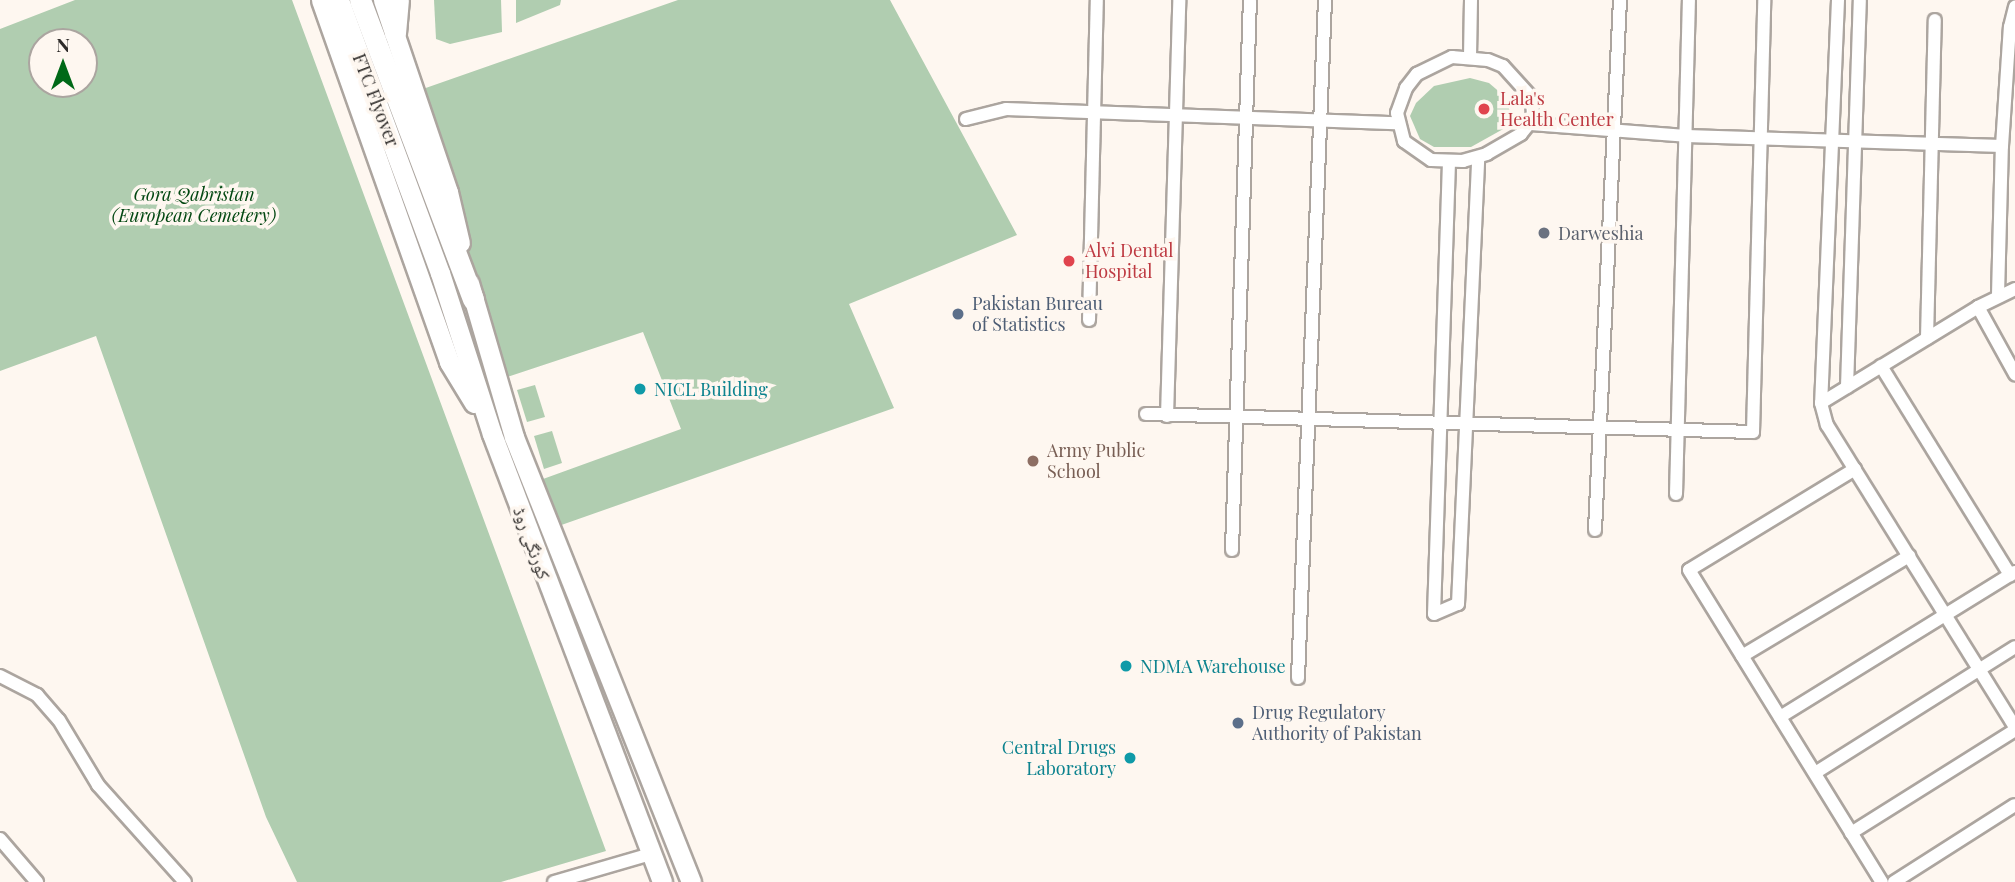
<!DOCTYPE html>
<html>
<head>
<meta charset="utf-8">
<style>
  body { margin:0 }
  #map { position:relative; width:2015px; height:882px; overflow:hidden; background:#fef7f0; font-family:"Playfair Display","Noto Naskh Arabic",serif }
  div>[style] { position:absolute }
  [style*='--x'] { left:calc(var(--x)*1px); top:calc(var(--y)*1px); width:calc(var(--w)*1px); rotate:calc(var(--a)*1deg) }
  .green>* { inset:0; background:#b0cdb0 }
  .roads { filter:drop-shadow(2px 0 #aca59f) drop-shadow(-2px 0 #aca59f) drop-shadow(0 2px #aca59f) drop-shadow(0 -2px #aca59f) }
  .street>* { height:12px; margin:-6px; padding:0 6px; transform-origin:6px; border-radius:6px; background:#fff }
  .primary>* { height:19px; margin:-9.5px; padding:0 9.5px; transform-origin:9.5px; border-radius:9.5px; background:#fff }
  .highway>* { height:21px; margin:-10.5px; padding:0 10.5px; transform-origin:10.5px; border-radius:10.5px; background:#fff }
  .dots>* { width:19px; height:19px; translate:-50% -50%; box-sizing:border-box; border:4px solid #fef7f0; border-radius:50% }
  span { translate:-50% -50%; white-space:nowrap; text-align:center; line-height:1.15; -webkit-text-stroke:7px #fef7f0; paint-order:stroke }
  .health-label { font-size:18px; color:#be3a42 }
  .left { translate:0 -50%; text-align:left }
  .street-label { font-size:18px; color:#2e2b29 }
  .park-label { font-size:18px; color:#024711; font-style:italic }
  .worship-label { font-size:18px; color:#5b616d }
  .service-label { font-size:18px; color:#4e5e75 }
  .culture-label { font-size:18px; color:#0d838f }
  .right { translate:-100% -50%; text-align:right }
  .education-label { font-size:18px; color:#785e54 }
  .north { position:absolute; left:28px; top:28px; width:70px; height:70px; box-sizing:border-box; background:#fef7f0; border:2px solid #aba5a0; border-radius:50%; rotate:0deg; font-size:19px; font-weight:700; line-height:28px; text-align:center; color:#2e2b29 }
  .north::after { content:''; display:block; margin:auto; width:24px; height:32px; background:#006917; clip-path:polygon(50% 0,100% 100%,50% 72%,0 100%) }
</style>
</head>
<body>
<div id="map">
  <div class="green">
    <div style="clip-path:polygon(evenodd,75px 0,292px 0,606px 851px,501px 882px,297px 882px,266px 817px,96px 336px,0 371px,0 29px,75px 0,42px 42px,84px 42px,84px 84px,42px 84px,42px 42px)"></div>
    <div style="clip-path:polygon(434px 0,501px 0,502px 32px,450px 44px,436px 39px)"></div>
    <div style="clip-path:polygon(516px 0,561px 0,560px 5px,516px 23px)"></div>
    <div style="clip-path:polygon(678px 0,890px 0,1017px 235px,849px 304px,894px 408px,550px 529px,532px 483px,681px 429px,643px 332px,498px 380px,420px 90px)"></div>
    <div style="clip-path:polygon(1470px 78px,1489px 83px,1503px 95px,1513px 118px,1505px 128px,1471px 147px,1434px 147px,1420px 139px,1410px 116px,1416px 103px,1434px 86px)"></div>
    <div style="clip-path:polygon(535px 385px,545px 417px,527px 422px,517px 390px)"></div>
    <div style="clip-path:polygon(552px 431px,562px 463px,544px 469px,534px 436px)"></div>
  </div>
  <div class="roads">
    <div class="street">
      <div style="--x:1838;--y:0;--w:403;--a:92.4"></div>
      <div style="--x:1821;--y:403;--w:23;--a:75"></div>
      <div style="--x:1827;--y:425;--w:356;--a:58.1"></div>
      <div style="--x:1452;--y:57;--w:36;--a:5"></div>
      <div style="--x:1488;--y:60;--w:16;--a:22"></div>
      <div style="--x:1503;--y:66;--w:43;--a:47.8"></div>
      <div style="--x:1532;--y:98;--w:21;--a:87"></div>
      <div style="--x:1533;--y:119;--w:19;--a:129"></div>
      <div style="--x:1521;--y:134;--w:39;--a:150"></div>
      <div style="--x:1487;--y:154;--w:25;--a:164"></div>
      <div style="--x:1463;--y:161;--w:32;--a:-178"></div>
      <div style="--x:1431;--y:160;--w:33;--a:-145"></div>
      <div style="--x:1404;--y:141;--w:29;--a:-104"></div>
      <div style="--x:1397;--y:113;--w:27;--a:-70"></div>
      <div style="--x:1406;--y:88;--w:18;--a:-52"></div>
      <div style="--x:1417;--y:74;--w:39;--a:-26"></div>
      <div style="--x:1470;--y:57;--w:57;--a:-89"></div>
      <div style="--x:966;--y:119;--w:41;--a:-14"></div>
      <div style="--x:1006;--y:109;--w:390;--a:2.1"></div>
      <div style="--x:1531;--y:124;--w:155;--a:4.4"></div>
      <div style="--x:1686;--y:136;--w:316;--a:1.8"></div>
      <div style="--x:1449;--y:162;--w:452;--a:91.9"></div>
      <div style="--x:1434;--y:614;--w:26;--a:-23"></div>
      <div style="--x:1458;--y:604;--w:447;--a:-87.4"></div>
      <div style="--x:1998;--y:295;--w:149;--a:-88.5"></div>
      <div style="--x:2002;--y:146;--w:119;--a:-86.2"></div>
      <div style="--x:2010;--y:27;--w:21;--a:-76"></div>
      <div style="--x:1978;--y:307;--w:77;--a:61.1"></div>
      <div style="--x:1089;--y:320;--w:320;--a:-88.6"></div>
      <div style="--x:1927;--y:338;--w:318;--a:-88.6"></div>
      <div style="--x:1881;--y:366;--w:246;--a:58.3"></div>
      <div style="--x:1847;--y:387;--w:387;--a:-88.1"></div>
      <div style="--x:1821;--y:403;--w:184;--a:-31.4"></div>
      <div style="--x:1978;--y:307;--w:41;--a:-25.9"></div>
      <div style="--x:1146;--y:414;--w:607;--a:1.7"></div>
      <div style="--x:1753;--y:432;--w:432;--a:-88.5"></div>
      <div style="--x:1167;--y:416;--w:416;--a:-88.3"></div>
      <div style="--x:1855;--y:469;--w:194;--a:148.7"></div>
      <div style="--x:1689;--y:570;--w:367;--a:58.3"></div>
      <div style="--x:1676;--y:494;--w:494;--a:-88.5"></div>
      <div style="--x:1595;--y:530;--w:531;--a:-87.3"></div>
      <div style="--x:1232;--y:550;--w:550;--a:-88.13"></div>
      <div style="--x:1742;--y:656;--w:195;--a:-30.9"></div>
      <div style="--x:0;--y:676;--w:42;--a:27.2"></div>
      <div style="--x:37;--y:695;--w:33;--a:49"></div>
      <div style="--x:59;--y:720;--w:76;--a:59"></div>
      <div style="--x:98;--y:785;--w:130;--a:48.1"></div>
      <div style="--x:1298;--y:678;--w:679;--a:-87.72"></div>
      <div style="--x:1780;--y:717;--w:276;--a:-31.7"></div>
      <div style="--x:1815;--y:773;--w:236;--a:-32.2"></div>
      <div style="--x:1851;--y:833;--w:194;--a:-32.1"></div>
      <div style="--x:0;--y:839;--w:57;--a:49.3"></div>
      <div style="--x:554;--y:882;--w:101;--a:-16.1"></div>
      <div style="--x:1894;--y:882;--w:143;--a:-32.5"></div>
    </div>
    <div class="primary">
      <div style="--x:321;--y:0;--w:384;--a:70.5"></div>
      <div style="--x:449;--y:362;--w:48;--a:58.6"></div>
      <div style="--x:339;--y:0;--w:291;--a:69.7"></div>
      <div style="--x:440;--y:273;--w:169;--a:72.1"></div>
      <div style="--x:492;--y:434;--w:479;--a:69.2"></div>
      <div style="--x:383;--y:0;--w:203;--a:71.3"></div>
      <div style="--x:448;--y:192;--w:52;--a:76.8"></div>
      <div style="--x:469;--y:283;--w:160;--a:73.7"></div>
      <div style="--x:514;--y:437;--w:479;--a:68.3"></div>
    </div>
    <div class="highway">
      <div style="--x:360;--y:0;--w:320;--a:69.3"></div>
      <div style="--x:395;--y:33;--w:33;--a:-85"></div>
    </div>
  </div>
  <div class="dots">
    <div style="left:1484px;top:109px;background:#e0444e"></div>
    <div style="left:1544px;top:233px;background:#6b7280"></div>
    <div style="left:1069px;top:261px;background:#e0444e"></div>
    <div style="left:958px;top:314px;background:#5c6f8a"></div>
    <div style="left:640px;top:389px;background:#0f9aa8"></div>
    <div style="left:1033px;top:461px;background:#8d6e63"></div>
    <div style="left:1126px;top:666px;background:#0f9aa8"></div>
    <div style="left:1238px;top:723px;background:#5c6f8a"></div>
    <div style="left:1130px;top:758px;background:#0f9aa8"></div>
  </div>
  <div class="health-label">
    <span class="left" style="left:1500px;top:109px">Lala's<br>Health Center</span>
    <span class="left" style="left:1085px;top:261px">Alvi Dental<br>Hospital</span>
  </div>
  <div class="street-label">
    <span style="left:376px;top:100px;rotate:69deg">FTC Flyover</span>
    <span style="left:532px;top:543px;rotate:70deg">کورنگی روڈ</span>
  </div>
  <div class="park-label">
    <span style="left:194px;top:205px">Gora Qabristan<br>(European Cemetery)</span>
  </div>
  <div class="worship-label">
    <span class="left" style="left:1558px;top:233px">Darweshia</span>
  </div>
  <div class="service-label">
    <span class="left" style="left:972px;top:314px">Pakistan Bureau<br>of Statistics</span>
    <span class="left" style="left:1252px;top:723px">Drug Regulatory<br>Authority of Pakistan</span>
  </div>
  <div class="culture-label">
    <span class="left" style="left:654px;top:389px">NICL Building</span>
    <span class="left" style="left:1140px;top:666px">NDMA Warehouse</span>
    <span class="right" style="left:1116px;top:758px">Central Drugs<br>Laboratory</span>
  </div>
  <div class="education-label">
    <span class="left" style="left:1047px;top:461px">Army Public<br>School</span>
  </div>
  <div class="north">N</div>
</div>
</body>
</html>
